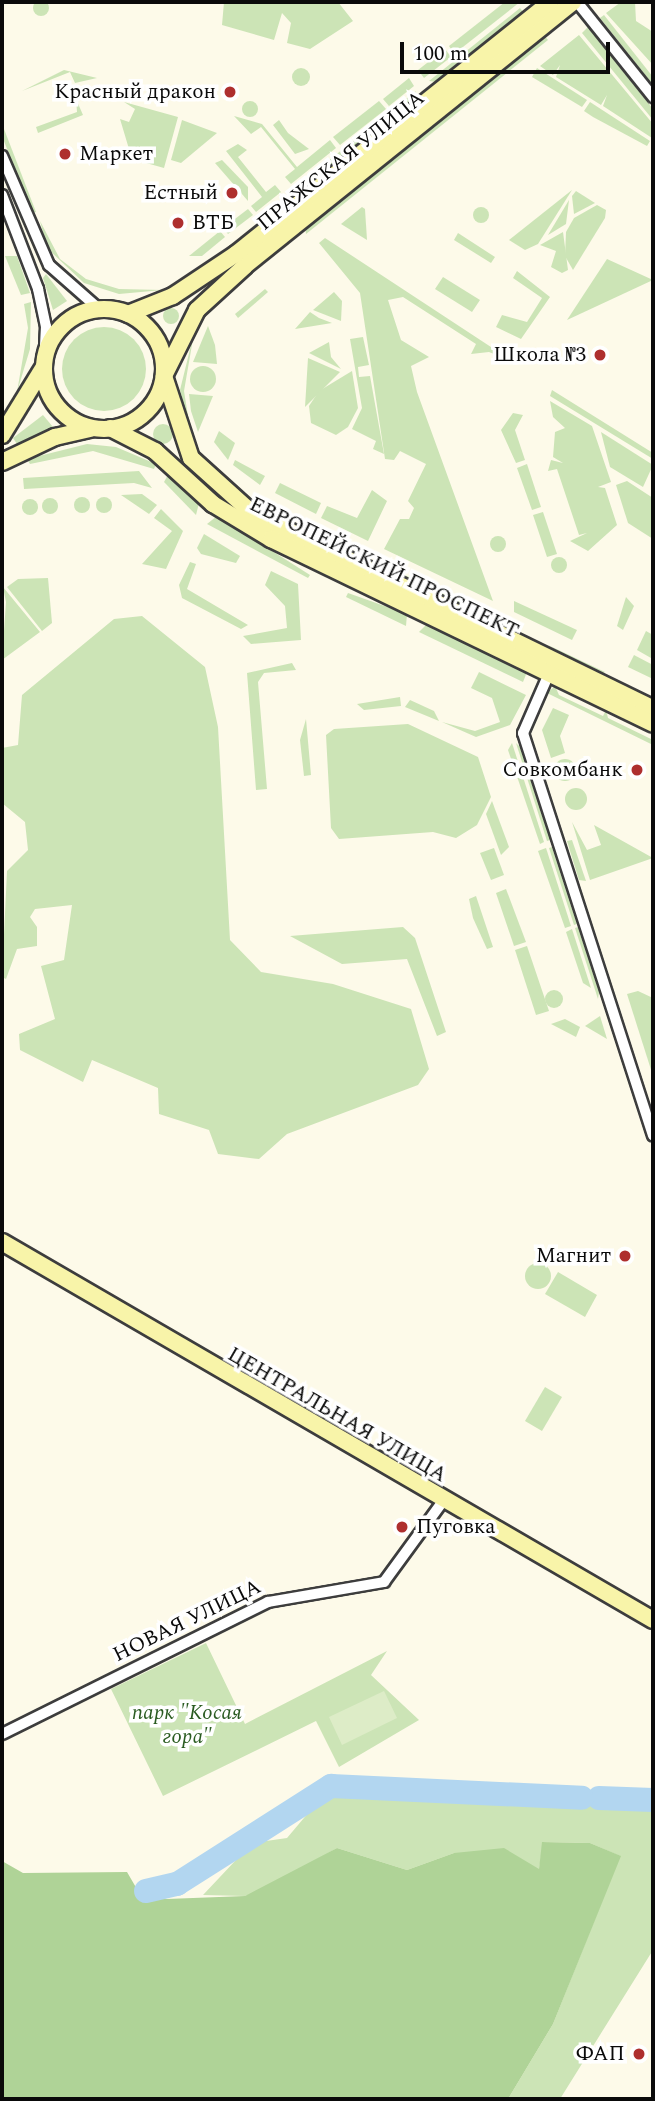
<!DOCTYPE html>
<html>
<head>
<meta charset="utf-8">
<style>
  body { margin:0 }
  #map { position:relative; width:655px; height:2101px; overflow:hidden; background:#fdfae9; font-family:Spectral,serif }
  div>[style] { position:absolute }
  [style*='--x'] { left:calc(var(--x)*1px); top:calc(var(--y)*1px); width:calc(var(--w)*1px); rotate:calc(var(--a)*1deg) }
  .green>* { inset:0; background:#cce4b6 }
  .round { border-radius:50% }
  .forest>* { inset:0; background:#afd397 }
  .pitch>* { inset:0; background:#ddecc7 }
  .river>* { height:24px; margin:-12px; padding:0 12px; transform-origin:12px; border-radius:12px; background:#b2d6f0 }
  .roads { filter:drop-shadow(2px 0 #3d3d3d) drop-shadow(-2px 0 #3d3d3d) drop-shadow(0 2px #3d3d3d) drop-shadow(0 -2px #3d3d3d) }
  .street>* { height:10px; margin:-5px; padding:0 5px; transform-origin:5px; border-radius:5px; background:#fff }
  .secondary>* { height:16px; margin:-8px; padding:0 8px; transform-origin:8px; border-radius:8px; background:#f8f4a9 }
  .secondary>.ring { margin:-8px; padding:0; box-sizing:content-box; background:none; border:16px solid #f8f4a9; border-radius:50% }
  .dots>* { width:19px; height:19px; translate:-50% -50%; box-sizing:border-box; border:4px solid #fff; border-radius:50% }
  span { translate:-50% -50%; white-space:nowrap; text-align:center; line-height:1.15; -webkit-text-stroke:7px #fff; paint-order:stroke }
  .poi-label { font-size:21px; color:#0a0a0a }
  .right { translate:-100% -50%; text-align:right }
  .left { translate:0 -50%; text-align:left }
  .street-label { font-size:21px; color:#0a0a0a }
  .park-label { font-size:21px; color:#2a5b21; font-style:italic }
  .frame { position:absolute; inset:0; border:4px solid #0a0a0a; pointer-events:none }
  .scale { position:absolute; left:400px; top:42px; width:210px; height:32px; box-sizing:border-box; border:4px solid #0a0a0a; border-top:0; padding-left:9px; font-size:21px; line-height:24px; white-space:nowrap; color:#0a0a0a; -webkit-text-stroke:5px #fff; paint-order:stroke }
</style>
</head>
<body>
<div id="map">
  <div class="green">
    <div class="round" style="left:33px;top:0;width:16px;height:16px"></div>
    <div style="clip-path:polygon(224px 2px,338px 2px,353px 21px,310px 49px,287px 43px,291px 23px,282px 13px,274px 40px,222px 25px)"></div>
    <div style="clip-path:polygon(505px 2px,520px 2px,454px 54px,449px 46px)"></div>
    <div style="clip-path:polygon(621px 2px,635px 2px,636px 21px,653px 32px,653px 65px,606px 13px)"></div>
    <div style="clip-path:polygon(520px 8px,524px 13px,437px 82px,429px 81px)"></div>
    <div style="clip-path:polygon(604px 15px,653px 77px,653px 85px,600px 18px)"></div>
    <div style="clip-path:polygon(588px 27px,653px 109px,653px 120px,582px 33px)"></div>
    <div style="clip-path:polygon(544px 35px,548px 40px,306px 234px,305px 226px)"></div>
    <div style="clip-path:polygon(579px 35px,653px 124px,652px 138px,603px 106px,607px 95px,601px 105px,556px 77px,560px 65px,553px 75px,540px 66px)"></div>
    <div style="clip-path:polygon(445px 49px,451px 57px,424px 78px,418px 70px)"></div>
    <div class="round" style="left:292px;top:68px;width:18px;height:18px"></div>
    <div style="clip-path:polygon(537px 68px,587px 100px,582px 107px,532px 77px)"></div>
    <div style="clip-path:polygon(64px 70px,97px 78px,75px 83px,70px 72px,22px 91px)"></div>
    <div style="clip-path:polygon(409px 78px,414px 86px,389px 106px,383px 99px)"></div>
    <div style="clip-path:polygon(416px 91px,411px 102px,303px 189px,294px 188px)"></div>
    <div style="clip-path:polygon(76px 99px,83px 115px,38px 133px,36px 127px,77px 112px)"></div>
    <div class="round" style="left:242px;top:101px;width:16px;height:16px"></div>
    <div style="clip-path:polygon(379px 101px,386px 109px,340px 145px,333px 137px)"></div>
    <div style="clip-path:polygon(124px 102px,178px 117px,164px 168px,132px 159px,120px 119px,129px 122px,135px 109px)"></div>
    <div style="clip-path:polygon(590px 102px,650px 141px,647px 146px,593px 117px,584px 111px)"></div>
    <div style="clip-path:polygon(234px 116px,262px 124px,297px 167px,330px 140px,336px 148px,291px 184px,285px 177px,295px 169px,261px 127px,251px 134px)"></div>
    <div style="clip-path:polygon(182px 120px,217px 133px,181px 163px,171px 160px)"></div>
    <div style="clip-path:polygon(279px 120px,288px 133px,309px 149px,295px 154px,273px 125px)"></div>
    <div style="clip-path:polygon(4px 129px,36px 212px,32px 213px,2px 136px)"></div>
    <div style="clip-path:polygon(238px 144px,247px 150px,238px 157px,266px 192px,275px 185px,281px 192px,256px 212px,251px 206px,262px 197px,226px 151px)"></div>
    <div style="clip-path:polygon(222px 160px,248px 187px,248px 201px,215px 163px)"></div>
    <div style="clip-path:polygon(572px 190px,538px 244px,525px 250px,509px 240px)"></div>
    <div style="clip-path:polygon(576px 191px,595px 203px,574px 214px,572px 196px)"></div>
    <div style="clip-path:polygon(569px 200px,566px 224px,548px 235px)"></div>
    <div style="clip-path:polygon(597px 205px,606px 210px,605px 218px,573px 270px,565px 256px,566px 232px,574px 218px)"></div>
    <div style="clip-path:polygon(362px 207px,365px 209px,367px 240px,341px 224px)"></div>
    <div class="round" style="left:473px;top:207px;width:16px;height:16px"></div>
    <div style="clip-path:polygon(248px 209px,253px 215px,228px 234px,223px 228px)"></div>
    <div style="clip-path:polygon(40px 221px,60px 259px,86px 279px,119px 289px,163px 290px,119px 294px,84px 283px,47px 248px)"></div>
    <div style="clip-path:polygon(220px 231px,225px 237px,202px 256px,189px 256px)"></div>
    <div style="clip-path:polygon(563px 232px,568px 270px,562px 273px,551px 267px,556px 251px,540px 245px)"></div>
    <div style="clip-path:polygon(458px 233px,495px 257px,491px 263px,454px 240px)"></div>
    <div style="clip-path:polygon(325px 238px,514px 362px,489px 352px,471px 354px,476px 344px,403px 297px,388px 300px,401px 340px,429px 357px,411px 366px,417px 392px,493px 601px,384px 549px,400px 519px,409px 519px,414px 508px,408px 501px,426px 464px,400px 451px,394px 460px,385px 459px,360px 293px,319px 243px)"></div>
    <div style="clip-path:polygon(5px 256px,17px 256px,30px 293px,21px 295px)"></div>
    <div style="clip-path:polygon(607px 259px,653px 280px,567px 320px)"></div>
    <div style="clip-path:polygon(517px 271px,550px 297px,521px 339px,496px 327px,502px 315px,527px 322px,542px 298px,513px 278px)"></div>
    <div style="clip-path:polygon(46px 274px,67px 301px,53px 310px,43px 278px)"></div>
    <div style="clip-path:polygon(443px 277px,480px 300px,472px 312px,435px 289px)"></div>
    <div style="clip-path:polygon(265px 289px,268px 292px,238px 318px,235px 314px)"></div>
    <div style="clip-path:polygon(334px 292px,342px 301px,341px 321px,313px 310px)"></div>
    <div style="clip-path:polygon(31px 302px,30px 349px,17px 392px,28px 328px,24px 304px)"></div>
    <div class="round" style="left:163px;top:308px;width:16px;height:16px"></div>
    <div style="clip-path:polygon(310px 312px,319px 318px,332px 323px,295px 329px)"></div>
    <div style="clip-path:polygon(208px 326px,215px 345px,217px 364px,193px 362px)"></div>
    <div class="round" style="left:62px;top:327px;width:84px;height:84px"></div>
    <div style="clip-path:polygon(194px 333px,184px 391px,192px 441px,180px 390px)"></div>
    <div style="clip-path:polygon(363px 337px,369px 365px,358px 367px,359px 377px,370px 376px,384px 454px,373px 449px,376px 441px,352px 429px,362px 408px,350px 339px)"></div>
    <div style="clip-path:polygon(329px 342px,331px 357px,341px 369px,309px 353px)"></div>
    <div style="clip-path:polygon(308px 358px,340px 372px,305px 407px)"></div>
    <div class="round" style="left:190px;top:366px;width:26px;height:26px"></div>
    <div style="clip-path:polygon(352px 371px,358px 408px,348px 427px,336px 435px,311px 423px,309px 406px,319px 391px)"></div>
    <div style="clip-path:polygon(552px 390px,653px 453px,653px 459px,550px 396px)"></div>
    <div style="clip-path:polygon(189px 394px,213px 396px,198px 432px,191px 411px)"></div>
    <div style="clip-path:polygon(550px 401px,592px 426px,611px 482px,598px 487px,605px 488px,617px 525px,588px 551px,570px 541px,587px 533px,579px 535px,557px 469px,548px 471px,551px 460px,563px 463px,553px 457px,555px 432px,565px 428px,553px 417px)"></div>
    <div style="clip-path:polygon(513px 413px,523px 415px,515px 430px,525px 460px,516px 463px,501px 430px)"></div>
    <div style="clip-path:polygon(43px 415px,53px 427px,17px 444px,13px 438px)"></div>
    <div class="round" style="left:153px;top:424px;width:20px;height:20px"></div>
    <div style="clip-path:polygon(219px 431px,235px 443px,228px 460px,214px 442px)"></div>
    <div style="clip-path:polygon(601px 432px,653px 465px,643px 487px,610px 467px)"></div>
    <div style="clip-path:polygon(87px 444px,116px 447px,156px 464px,154px 469px,93px 451px,30px 464px,27px 459px)"></div>
    <div style="clip-path:polygon(235px 460px,265px 476px,260px 485px,233px 465px)"></div>
    <div style="clip-path:polygon(527px 464px,541px 507px,532px 510px,517px 468px)"></div>
    <div style="clip-path:polygon(139px 471px,152px 488px,134px 483px,24px 489px,23px 478px)"></div>
    <div style="clip-path:polygon(169px 473px,199px 503px,196px 515px,164px 482px)"></div>
    <div style="clip-path:polygon(627px 481px,653px 498px,653px 539px,628px 523px,616px 485px)"></div>
    <div style="clip-path:polygon(280px 483px,321px 503px,316px 514px,275px 493px)"></div>
    <div style="clip-path:polygon(372px 490px,387px 501px,368px 541px,321px 518px,327px 506px,357px 518px)"></div>
    <div style="clip-path:polygon(142px 494px,157px 505px,149px 514px,121px 495px)"></div>
    <div class="round" style="left:74px;top:497px;width:16px;height:16px"></div>
    <div class="round" style="left:96px;top:497px;width:16px;height:16px"></div>
    <div class="round" style="left:42px;top:498px;width:16px;height:16px"></div>
    <div class="round" style="left:22px;top:499px;width:16px;height:16px"></div>
    <div style="clip-path:polygon(161px 509px,183px 531px,166px 569px,142px 564px,172px 531px,154px 518px)"></div>
    <div style="clip-path:polygon(543px 512px,557px 554px,547px 557px,533px 515px)"></div>
    <div style="clip-path:polygon(217px 516px,310px 575px,308px 578px,207px 524px)"></div>
    <div style="clip-path:polygon(204px 534px,240px 556px,236px 563px,201px 554px,197px 548px)"></div>
    <div class="round" style="left:490px;top:536px;width:16px;height:16px"></div>
    <div class="round" style="left:551px;top:557px;width:16px;height:16px"></div>
    <div style="clip-path:polygon(190px 562px,196px 564px,187px 589px,248px 625px,241px 629px,182px 598px,179px 585px)"></div>
    <div style="clip-path:polygon(380px 563px,485px 614px,380px 568px)"></div>
    <div style="clip-path:polygon(271px 571px,298px 584px,301px 640px,251px 644px,243px 636px,287px 628px,285px 606px,265px 585px)"></div>
    <div style="clip-path:polygon(48px 578px,52px 623px,42px 631px,7px 587px,18px 579px)"></div>
    <div style="clip-path:polygon(3px 587px,40px 632px,2px 660px,6px 602px)"></div>
    <div style="clip-path:polygon(348px 593px,407px 614px,406px 626px,346px 597px)"></div>
    <div style="clip-path:polygon(626px 597px,634px 606px,623px 630px,617px 626px)"></div>
    <div style="clip-path:polygon(514px 601px,577px 630px,572px 640px,514px 612px)"></div>
    <div style="clip-path:polygon(142px 616px,205px 667px,218px 727px,230px 940px,261px 972px,333px 984px,411px 1009px,429px 1069px,418px 1085px,287px 1134px,259px 1159px,218px 1154px,209px 1130px,159px 1114px,158px 1088px,92px 1060px,83px 1082px,20px 1050px,19px 1034px,55px 1019px,41px 966px,64px 960px,72px 905px,35px 909px,30px 917px,37px 927px,37px 946px,17px 949px,6px 979px,2px 977px,7px 871px,28px 850px,25px 822px,2px 803px,2px 748px,18px 745px,22px 695px,114px 619px)"></div>
    <div style="clip-path:polygon(428px 623px,527px 672px,523px 682px,419px 632px)"></div>
    <div style="clip-path:polygon(646px 631px,653px 635px,651px 658px,637px 650px)"></div>
    <div style="clip-path:polygon(548px 645px,605px 672px,600px 675px)"></div>
    <div style="clip-path:polygon(634px 655px,653px 665px,653px 679px,628px 667px)"></div>
    <div style="clip-path:polygon(292px 663px,296px 670px,264px 673px,258px 682px,267px 789px,256px 790px,247px 673px)"></div>
    <div style="clip-path:polygon(479px 672px,526px 695px,510px 725px,476px 737px,442px 722px,475px 731px,500px 722px,492px 698px,471px 688px)"></div>
    <div style="clip-path:polygon(555px 686px,559px 695px,603px 716px,606px 710px,608px 718px,651px 739px,653px 735px,653px 745px,547px 693px)"></div>
    <div style="clip-path:polygon(400px 697px,401px 706px,364px 710px,357px 704px)"></div>
    <div style="clip-path:polygon(410px 700px,434px 711px,439px 721px,405px 707px)"></div>
    <div style="clip-path:polygon(553px 708px,569px 715px,560px 736px,565px 753px,551px 758px,542px 730px)"></div>
    <div style="clip-path:polygon(306px 719px,311px 775px,304px 776px,300px 740px)"></div>
    <div style="clip-path:polygon(408px 724px,478px 757px,491px 797px,477px 825px,456px 838px,433px 832px,339px 839px,331px 828px,326px 735px,334px 729px)"></div>
    <div style="clip-path:polygon(512px 743px,544px 842px,540px 844px,508px 750px)"></div>
    <div style="clip-path:polygon(516px 743px,520px 747px,550px 840px,547px 841px)"></div>
    <div class="round" style="left:554px;top:759px;width:22px;height:22px"></div>
    <div class="round" style="left:565px;top:788px;width:22px;height:22px"></div>
    <div style="clip-path:polygon(492px 801px,509px 847px,501px 855px,486px 814px)"></div>
    <div style="clip-path:polygon(572px 822px,587px 850px,601px 845px,594px 825px,653px 858px,590px 880px)"></div>
    <div style="clip-path:polygon(572px 840px,586px 881px,579px 880px,567px 841px)"></div>
    <div style="clip-path:polygon(552px 847px,577px 924px,574px 925px,549px 848px)"></div>
    <div style="clip-path:polygon(494px 848px,504px 875px,491px 880px,480px 853px)"></div>
    <div style="clip-path:polygon(546px 848px,571px 926px,565px 928px,538px 851px)"></div>
    <div style="clip-path:polygon(506px 889px,526px 942px,514px 946px,496px 893px)"></div>
    <div style="clip-path:polygon(476px 896px,493px 947px,487px 949px,473px 918px,469px 899px)"></div>
    <div style="clip-path:polygon(403px 927px,415px 938px,446px 1032px,437px 1036px,407px 959px,342px 964px,290px 936px)"></div>
    <div style="clip-path:polygon(578px 927px,599px 992px,598px 999px,575px 928px)"></div>
    <div style="clip-path:polygon(572px 929px,591px 988px,583px 983px,566px 932px)"></div>
    <div style="clip-path:polygon(527px 946px,549px 1011px,536px 1015px,515px 950px)"></div>
    <div class="round" style="left:545px;top:990px;width:18px;height:18px"></div>
    <div style="clip-path:polygon(638px 991px,653px 998px,653px 1076px,627px 994px)"></div>
    <div style="clip-path:polygon(600px 1016px,607px 1039px,585px 1026px)"></div>
    <div style="clip-path:polygon(565px 1019px,580px 1027px,576px 1037px,551px 1024px)"></div>
    <div class="round" style="left:525px;top:1263px;width:26px;height:26px"></div>
    <div style="clip-path:polygon(558px 1272px,597px 1295px,585px 1317px,545px 1294px)"></div>
    <div style="clip-path:polygon(545px 1387px,562px 1397px,542px 1431px,525px 1421px)"></div>
    <div style="clip-path:polygon(206px 1643px,245px 1724px,387px 1651px,371px 1675px,419px 1720px,339px 1767px,316px 1721px,163px 1796px,111px 1689px)"></div>
    <div style="clip-path:polygon(388px 1793px,653px 1809px,653px 1950px,560px 2099px,508px 2099px,553px 2024px,620px 1856px,590px 1843px,543px 1842px,539px 1870px,454px 1853px,407px 1870px,337px 1848px,268px 1888px,245px 1896px,203px 1895px,252px 1843px,287px 1838px,309px 1812px,335px 1797px)"></div>
  </div>
  <div class="forest">
    <div style="clip-path:polygon(542px 1842px,590px 1843px,621px 1856px,553px 2024px,508px 2099px,2px 2099px,2px 1861px,23px 1873px,127px 1872px,141px 1896px,167px 1899px,245px 1896px,337px 1848px,407px 1870px,454px 1853px,504px 1848px,539px 1869px)"></div>
  </div>
  <div class="pitch">
    <div style="clip-path:polygon(384px 1691px,397px 1718px,342px 1745px,329px 1717px)"></div>
  </div>
  <div class="river">
    <div style="--x:599;--y:1798;--w:54;--a:2.1"></div>
    <div style="--x:146;--y:1891;--w:32;--a:-13"></div>
    <div style="--x:177;--y:1884;--w:183;--a:-32.5"></div>
    <div style="--x:331;--y:1786;--w:251;--a:2.7"></div>
  </div>
  <div class="roads">
    <div class="street">
      <div style="--x:577;--y:2;--w:122;--a:51.3"></div>
      <div style="--x:2;--y:156;--w:119;--a:66.7"></div>
      <div style="--x:49;--y:265;--w:67;--a:41.3"></div>
      <div style="--x:2;--y:195;--w:101;--a:69"></div>
      <div style="--x:38;--y:289;--w:38;--a:78"></div>
      <div style="--x:46;--y:326;--w:40;--a:92.9"></div>
      <div style="--x:551;--y:669;--w:70;--a:113.6"></div>
      <div style="--x:523;--y:733;--w:423;--a:72.1"></div>
      <div style="--x:2;--y:1734;--w:297;--a:-26.4"></div>
      <div style="--x:268;--y:1602;--w:118;--a:-9.8"></div>
      <div style="--x:384;--y:1582;--w:100;--a:-53.9"></div>
    </div>
    <div class="secondary">
      <div style="--x:573;--y:2;--w:421;--a:141.2"></div>
      <div style="--x:245;--y:266;--w:65;--a:137.5"></div>
      <div style="--x:197;--y:310;--w:74;--a:116.6"></div>
      <div style="--x:164;--y:376;--w:86;--a:71.8"></div>
      <div style="--x:191;--y:458;--w:82;--a:42"></div>
      <div style="--x:252;--y:513;--w:446;--a:26"></div>
      <div class="ring" style="left:44px;top:309px;width:104px;height:104px"></div>
      <div style="--x:128;--y:314;--w:48;--a:-21.8"></div>
      <div style="--x:173;--y:296;--w:76;--a:-33.7"></div>
      <div style="--x:236;--y:254;--w:403;--a:-38.7"></div>
      <div style="--x:110;--y:428;--w:51;--a:27.1"></div>
      <div style="--x:155;--y:451;--w:79;--a:42.4"></div>
      <div style="--x:213;--y:504;--w:68;--a:31.1"></div>
      <div style="--x:271;--y:539;--w:424;--a:25.8"></div>
      <div style="--x:2;--y:435;--w:79;--a:-58.5"></div>
      <div style="--x:2;--y:462;--w:59;--a:-25.3"></div>
      <div style="--x:55;--y:437;--w:37;--a:-13"></div>
      <div style="--x:2;--y:1242;--w:753;--a:30.14"></div>
    </div>
  </div>
  <div class="dots">
    <div style="left:230px;top:92px;background:#ae2f2e"></div>
    <div style="left:65px;top:154px;background:#ae2f2e"></div>
    <div style="left:232px;top:193px;background:#ae2f2e"></div>
    <div style="left:178px;top:223px;background:#ae2f2e"></div>
    <div style="left:600px;top:355px;background:#ae2f2e"></div>
    <div style="left:637px;top:770px;background:#ae2f2e"></div>
    <div style="left:625px;top:1256px;background:#ae2f2e"></div>
    <div style="left:402px;top:1527px;background:#ae2f2e"></div>
    <div style="left:639px;top:2054px;background:#ae2f2e"></div>
  </div>
  <div class="poi-label">
    <span class="right" style="left:216px;top:92px">Красный дракон</span>
    <span class="left" style="left:79px;top:154px">Маркет</span>
    <span class="right" style="left:218px;top:193px">Естный</span>
    <span class="left" style="left:192px;top:223px">ВТБ</span>
    <span class="right" style="left:586px;top:355px">Школа №3</span>
    <span class="right" style="left:623px;top:770px">Совкомбанк</span>
    <span class="right" style="left:611px;top:1256px">Магнит</span>
    <span class="left" style="left:416px;top:1527px">Пуговка</span>
    <span class="right" style="left:625px;top:2054px">ФАП</span>
  </div>
  <div class="street-label">
    <span style="left:341px;top:161px;rotate:-39deg">ПРАЖСКАЯ УЛИЦА</span>
    <span style="left:384px;top:568px;rotate:26deg">ЕВРОПЕЙСКИЙ ПРОСПЕКТ</span>
    <span style="left:337px;top:1415px;rotate:30deg">ЦЕНТРАЛЬНАЯ УЛИЦА</span>
    <span style="left:187px;top:1621px;rotate:-26deg">НОВАЯ УЛИЦА</span>
  </div>
  <div class="park-label">
    <span style="left:187px;top:1725px">парк "Косая<br>гора"</span>
  </div>
  <div class="frame"></div>
  <div class="scale">100 m</div>
</div>
</body>
</html>
